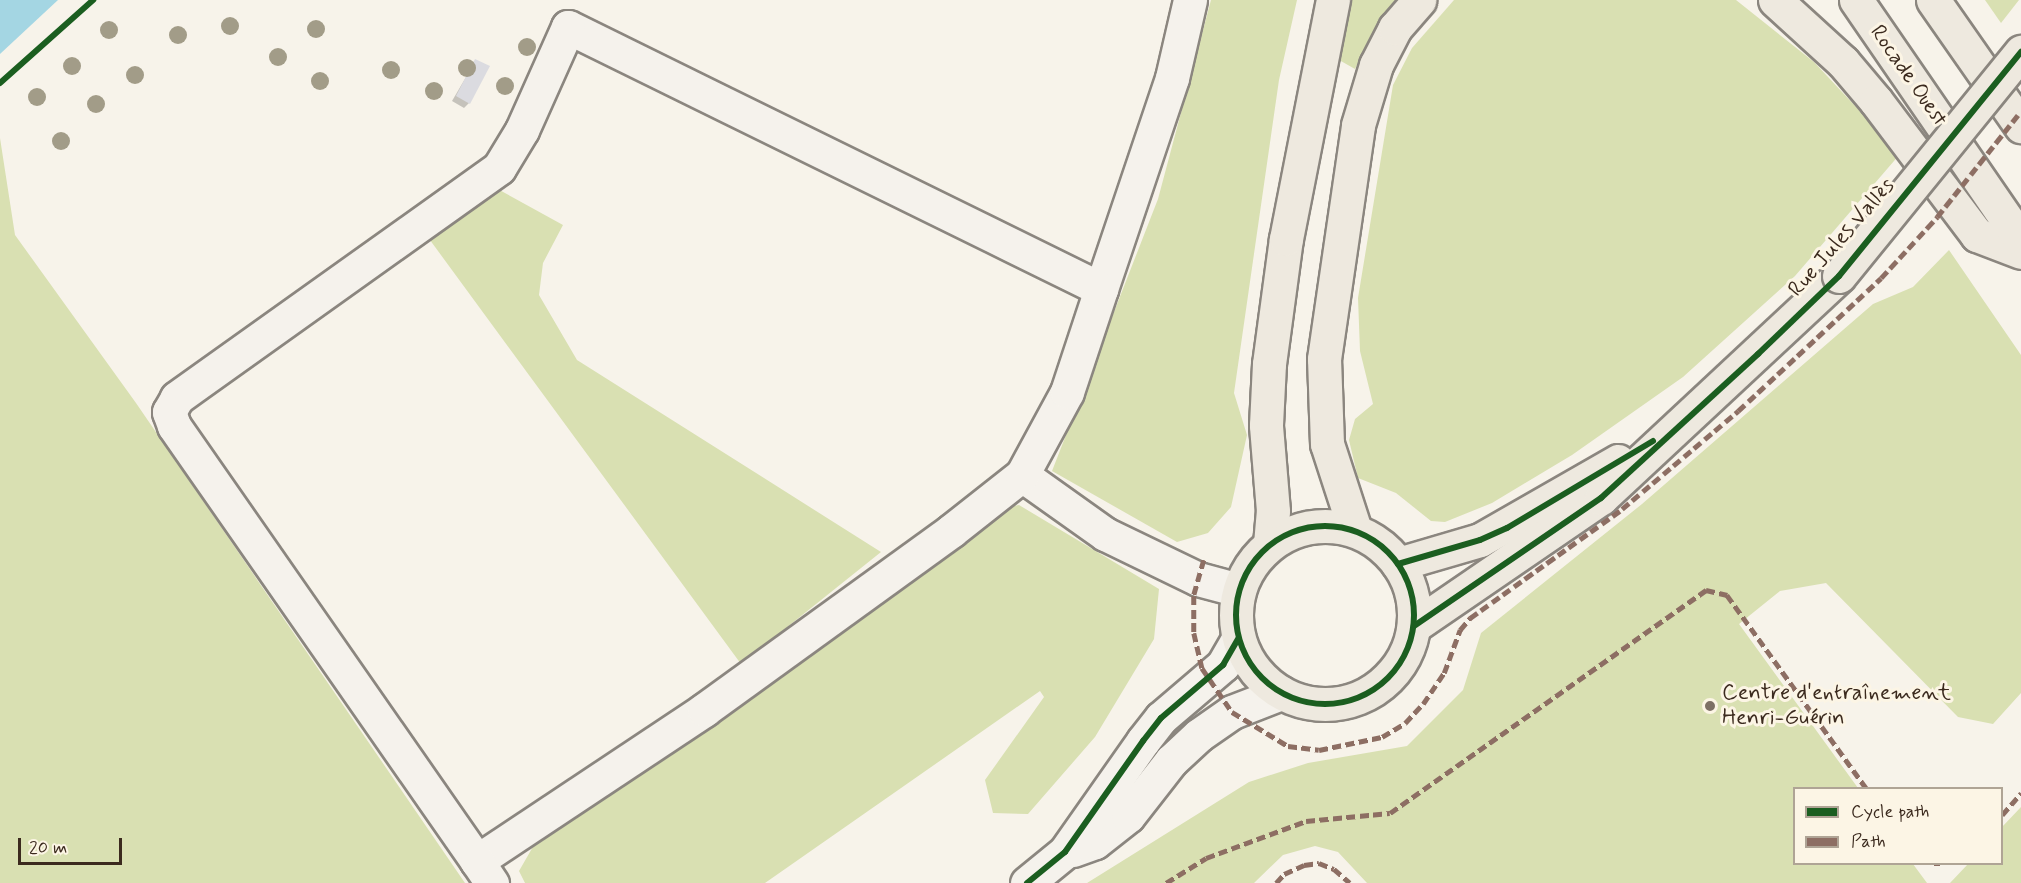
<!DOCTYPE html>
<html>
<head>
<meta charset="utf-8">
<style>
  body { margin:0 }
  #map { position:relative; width:2021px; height:883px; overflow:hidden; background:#f7f3ea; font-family:Mynerve,sans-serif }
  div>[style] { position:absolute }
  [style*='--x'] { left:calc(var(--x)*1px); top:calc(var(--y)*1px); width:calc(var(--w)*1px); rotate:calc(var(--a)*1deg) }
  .green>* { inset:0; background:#d9e0b2 }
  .water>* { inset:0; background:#a4d6e3 }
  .shadow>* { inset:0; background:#0003 }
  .building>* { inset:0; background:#dbdbe0 }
  .roads { filter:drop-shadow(2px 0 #8b867f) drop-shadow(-2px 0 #8b867f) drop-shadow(0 2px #8b867f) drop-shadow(0 -2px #8b867f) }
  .minor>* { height:33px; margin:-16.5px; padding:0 16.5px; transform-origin:16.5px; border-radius:16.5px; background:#f5f2ec }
  .major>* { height:33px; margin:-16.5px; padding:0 16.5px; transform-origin:16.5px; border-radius:16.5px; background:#eee9df }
  .major>.ring { margin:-16.5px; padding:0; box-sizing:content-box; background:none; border:33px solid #eee9df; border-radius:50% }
  .highway>* { height:33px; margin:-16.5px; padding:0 16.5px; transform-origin:16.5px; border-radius:16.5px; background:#eee9df }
  .bridges { filter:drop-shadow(2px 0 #8b867f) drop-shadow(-2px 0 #8b867f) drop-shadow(0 2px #8b867f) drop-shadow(0 -2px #8b867f) }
  .major-bridge>* { height:33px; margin:-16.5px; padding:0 16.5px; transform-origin:16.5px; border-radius:16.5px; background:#eee9df }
  .quiet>* { height:4.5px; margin-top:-2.25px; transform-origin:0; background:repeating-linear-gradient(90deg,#8d6e63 0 9px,transparent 0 13.5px) }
  .cycleway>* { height:6px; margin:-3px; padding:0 3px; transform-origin:3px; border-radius:3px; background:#1b5e20 }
  .cycleway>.ring { margin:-3px; padding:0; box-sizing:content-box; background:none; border:6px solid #1b5e20; border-radius:50% }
  .trees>* { width:18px; height:18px; margin:-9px; border-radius:50%; background:#a29c88 }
  .dots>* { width:16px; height:16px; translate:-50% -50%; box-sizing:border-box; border:3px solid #fcf5e5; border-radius:50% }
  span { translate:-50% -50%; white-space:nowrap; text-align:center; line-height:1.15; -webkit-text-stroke:6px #fcf5e5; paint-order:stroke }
  .street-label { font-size:22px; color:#3b2a1e }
  .poi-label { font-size:22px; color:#3b2a1e }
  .left { translate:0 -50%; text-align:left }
  .legend { position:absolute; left:1793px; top:787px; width:210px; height:78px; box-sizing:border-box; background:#fcf5e5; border:2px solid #afa495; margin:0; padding:8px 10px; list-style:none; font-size:18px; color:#3b2a1e }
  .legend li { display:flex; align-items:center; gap:12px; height:30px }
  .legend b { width:30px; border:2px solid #afa495 }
  .scale { position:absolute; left:18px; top:838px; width:104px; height:27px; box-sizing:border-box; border:3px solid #3b2a1e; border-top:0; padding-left:8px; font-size:18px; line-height:21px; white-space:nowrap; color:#3b2a1e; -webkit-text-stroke:4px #fcf5e5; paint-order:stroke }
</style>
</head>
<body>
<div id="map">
  <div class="green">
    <div style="clip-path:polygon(1211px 0,1297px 0,1279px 80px,1234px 393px,1247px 435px,1231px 507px,1208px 533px,1177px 542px,1052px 471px,1158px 199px)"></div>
    <div style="clip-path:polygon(1343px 0,1399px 0,1372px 35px,1355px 69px,1332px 56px)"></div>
    <div style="clip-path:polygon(1454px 0,1736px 0,1814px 62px,1900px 154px,1795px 276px,1683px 377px,1572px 455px,1492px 503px,1445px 522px,1431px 521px,1396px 493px,1358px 478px,1349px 440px,1355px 419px,1373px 404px,1360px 351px,1358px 298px,1393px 85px,1412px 48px)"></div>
    <div style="clip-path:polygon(1985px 0,2019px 0,2001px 23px)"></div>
    <div style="clip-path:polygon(0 138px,15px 235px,136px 403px,465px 883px,0 883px)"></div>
    <div style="clip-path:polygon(494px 187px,563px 225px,543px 263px,539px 295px,577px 360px,881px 552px,741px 664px,427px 236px)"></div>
    <div style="clip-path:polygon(1949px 250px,2021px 355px,2021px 693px,1993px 724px,1958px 717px,1826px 583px,1780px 591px,1739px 624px,1858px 788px,1794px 788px,1794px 864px,1913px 864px,1927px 883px,1367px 883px,1338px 852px,1315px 846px,1283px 855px,1254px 883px,1087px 883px,1249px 782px,1308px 763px,1407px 746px,1463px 690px,1481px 633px,1642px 504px,1873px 304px,1913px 287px)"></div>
    <div style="clip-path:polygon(1019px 505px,1159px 589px,1154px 639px,1095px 737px,1028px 814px,993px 813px,985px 780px,1044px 697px,1040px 691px,765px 883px,525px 883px,519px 871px,538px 838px,663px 758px,761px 686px,986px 511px)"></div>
    <div style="clip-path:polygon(2021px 807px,2021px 883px,1950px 883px,1968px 864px,2002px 864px,2002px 827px)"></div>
  </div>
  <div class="water">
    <div style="clip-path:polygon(0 0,58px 0,0 54px)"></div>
  </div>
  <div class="shadow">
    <div style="clip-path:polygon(476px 60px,469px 103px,464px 108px,452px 101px)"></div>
  </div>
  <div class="building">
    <div style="clip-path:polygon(475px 59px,490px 66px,470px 104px,456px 96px)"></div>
  </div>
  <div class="roads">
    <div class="minor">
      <div style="--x:1101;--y:289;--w:223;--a:-71.4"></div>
      <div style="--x:1172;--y:78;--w:80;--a:-77"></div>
      <div style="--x:1022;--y:475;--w:102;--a:35.4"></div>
      <div style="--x:1105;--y:534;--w:103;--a:25.8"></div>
      <div style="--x:1198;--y:579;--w:42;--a:15"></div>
      <div style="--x:1073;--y:850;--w:23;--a:-20"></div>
      <div style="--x:1095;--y:842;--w:42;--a:-38.2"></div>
      <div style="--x:1128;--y:816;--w:70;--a:-52"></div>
      <div style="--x:1171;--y:761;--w:38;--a:-43"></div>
      <div style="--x:1199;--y:735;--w:40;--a:-34.9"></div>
      <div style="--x:1232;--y:712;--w:53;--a:-21.2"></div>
      <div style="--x:477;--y:861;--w:273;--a:-33.6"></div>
      <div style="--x:704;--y:710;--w:305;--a:-35.9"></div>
      <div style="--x:951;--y:531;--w:90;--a:-38.3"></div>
      <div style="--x:1022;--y:475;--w:94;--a:-61.5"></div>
      <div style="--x:1067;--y:392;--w:108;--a:-71.7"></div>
      <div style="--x:1101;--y:289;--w:594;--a:-153.82"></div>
      <div style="--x:568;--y:27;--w:113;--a:114.1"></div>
      <div style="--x:522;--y:130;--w:44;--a:121.2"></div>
      <div style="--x:499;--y:168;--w:396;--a:144.5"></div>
      <div style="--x:177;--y:398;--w:16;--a:120"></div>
      <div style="--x:169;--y:412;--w:15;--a:70"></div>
      <div style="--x:174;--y:426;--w:530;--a:55.14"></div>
      <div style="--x:477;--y:861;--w:27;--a:56"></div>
      <div style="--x:1027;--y:883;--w:49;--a:-39.2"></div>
      <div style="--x:1065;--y:852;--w:136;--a:-54.9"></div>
      <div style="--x:1143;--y:741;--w:29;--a:-52"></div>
      <div style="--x:1161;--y:718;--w:82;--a:-40.5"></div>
      <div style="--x:1223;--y:665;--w:30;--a:-60"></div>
    </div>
    <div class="major">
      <div class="ring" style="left:1236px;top:526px;width:145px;height:145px"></div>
      <div style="--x:1398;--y:564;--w:85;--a:-16.3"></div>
      <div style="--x:1480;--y:540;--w:159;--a:-29.8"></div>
      <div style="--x:1414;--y:626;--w:227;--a:-34.4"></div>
      <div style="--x:1601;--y:498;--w:325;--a:-43"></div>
    </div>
    <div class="highway">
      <div style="--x:1775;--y:0;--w:92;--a:42.4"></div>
      <div style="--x:1843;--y:62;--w:51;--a:49.8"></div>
      <div style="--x:1876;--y:101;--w:168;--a:53"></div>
      <div style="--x:1977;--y:235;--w:47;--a:21.1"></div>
      <div style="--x:1856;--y:0;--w:291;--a:55.5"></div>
      <div style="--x:1933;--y:0;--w:154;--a:55.1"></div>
      <div style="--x:1355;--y:530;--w:90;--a:-108"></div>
      <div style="--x:1327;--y:444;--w:85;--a:-92"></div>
      <div style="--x:1324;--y:359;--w:236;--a:-81.7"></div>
      <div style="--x:1358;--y:125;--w:63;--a:-73.3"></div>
      <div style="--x:1376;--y:65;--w:42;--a:-62.8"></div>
      <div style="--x:1395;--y:28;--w:37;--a:-49"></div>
      <div style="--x:1270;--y:544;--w:33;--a:-85"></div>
      <div style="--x:1273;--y:511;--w:86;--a:-94.7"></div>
      <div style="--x:1266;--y:425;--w:61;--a:-87.2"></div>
      <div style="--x:1269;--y:364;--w:126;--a:-82.3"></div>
      <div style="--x:1286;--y:239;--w:244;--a:-78.9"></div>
    </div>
  </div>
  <div class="bridges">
    <div class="major-bridge">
      <div style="--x:1839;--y:276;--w:289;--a:-50.9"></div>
    </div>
  </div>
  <div class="quiet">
    <div style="--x:1204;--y:560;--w:37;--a:106"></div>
    <div style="--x:1194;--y:596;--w:37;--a:90"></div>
    <div style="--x:1194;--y:633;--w:36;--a:77"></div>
    <div style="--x:1202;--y:668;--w:53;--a:55.7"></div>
    <div style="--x:1232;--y:712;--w:66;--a:31.3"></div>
    <div style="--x:1288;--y:746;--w:31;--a:7"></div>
    <div style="--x:1319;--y:750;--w:64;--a:-11.7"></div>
    <div style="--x:1382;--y:737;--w:27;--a:-31"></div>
    <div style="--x:1405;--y:723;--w:26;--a:-47"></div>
    <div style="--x:1423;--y:704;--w:37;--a:-56"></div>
    <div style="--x:1444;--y:673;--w:46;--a:-69.6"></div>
    <div style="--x:1460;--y:630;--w:16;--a:-50"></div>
    <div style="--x:1470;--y:618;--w:187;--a:-35.6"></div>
    <div style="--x:1622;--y:509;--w:152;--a:-40.2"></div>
    <div style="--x:1738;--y:411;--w:195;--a:-42.9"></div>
    <div style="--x:1881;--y:278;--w:83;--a:-47.4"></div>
    <div style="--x:1937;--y:217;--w:135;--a:-51.6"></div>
    <div style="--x:2002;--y:815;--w:29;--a:-49"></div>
    <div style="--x:1934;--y:864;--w:6;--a:0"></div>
    <div style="--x:1166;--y:883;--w:47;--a:-32"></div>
    <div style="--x:1206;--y:858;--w:107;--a:-20.3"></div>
    <div style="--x:1306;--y:821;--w:84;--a:-5.4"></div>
    <div style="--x:1390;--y:813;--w:387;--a:-35.2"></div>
    <div style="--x:1706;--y:590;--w:22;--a:13"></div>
    <div style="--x:1727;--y:595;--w:238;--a:54.2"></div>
    <div style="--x:1276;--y:883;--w:12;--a:-48"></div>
    <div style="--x:1284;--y:874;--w:22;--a:-24"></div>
    <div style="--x:1304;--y:865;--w:15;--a:-8"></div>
    <div style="--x:1319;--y:863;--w:16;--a:22"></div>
    <div style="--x:1334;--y:869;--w:21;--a:41"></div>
  </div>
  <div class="cycleway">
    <div style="--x:0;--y:83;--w:125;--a:-41.7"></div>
    <div class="ring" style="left:1236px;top:526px;width:172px;height:172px"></div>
    <div style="--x:1398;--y:564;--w:85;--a:-16.3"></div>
    <div style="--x:1480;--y:540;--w:30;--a:-24"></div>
    <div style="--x:1507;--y:528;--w:170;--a:-30.8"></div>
    <div style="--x:1414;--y:626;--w:227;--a:-34.4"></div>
    <div style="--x:1601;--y:498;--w:213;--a:-42.5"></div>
    <div style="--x:1758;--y:354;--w:112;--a:-43.9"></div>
    <div style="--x:1839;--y:276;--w:289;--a:-50.9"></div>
    <div style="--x:1027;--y:883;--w:49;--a:-39.2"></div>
    <div style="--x:1065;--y:852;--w:136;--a:-54.9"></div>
    <div style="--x:1143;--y:741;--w:29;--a:-52"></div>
    <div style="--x:1161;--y:718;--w:82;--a:-40.5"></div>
    <div style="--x:1223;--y:665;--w:30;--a:-60"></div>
  </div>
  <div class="trees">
    <div style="left:230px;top:26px"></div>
    <div style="left:316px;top:29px"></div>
    <div style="left:109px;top:30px"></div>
    <div style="left:178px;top:35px"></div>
    <div style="left:527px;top:47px"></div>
    <div style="left:278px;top:57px"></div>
    <div style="left:72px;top:66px"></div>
    <div style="left:467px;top:68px"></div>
    <div style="left:391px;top:70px"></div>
    <div style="left:135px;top:75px"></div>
    <div style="left:320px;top:81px"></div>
    <div style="left:505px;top:86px"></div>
    <div style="left:434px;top:91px"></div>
    <div style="left:37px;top:97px"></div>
    <div style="left:96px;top:104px"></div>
    <div style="left:61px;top:141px"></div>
  </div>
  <div class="dots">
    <div style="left:1710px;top:706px;background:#7d7065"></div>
  </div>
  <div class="street-label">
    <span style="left:1908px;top:76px;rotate:55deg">Rocade Ouest</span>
    <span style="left:1842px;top:238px;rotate:-49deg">Rue Jules Vallès</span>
  </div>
  <div class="poi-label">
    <span class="left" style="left:1722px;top:706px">Centre d'entraînement<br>Henri-Guérin</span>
  </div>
  <ul class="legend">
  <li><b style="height:8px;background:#1b5e20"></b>Cycle path</li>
  <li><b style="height:8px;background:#8d6e63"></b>Path</li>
  </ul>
  <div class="scale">20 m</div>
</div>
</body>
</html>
